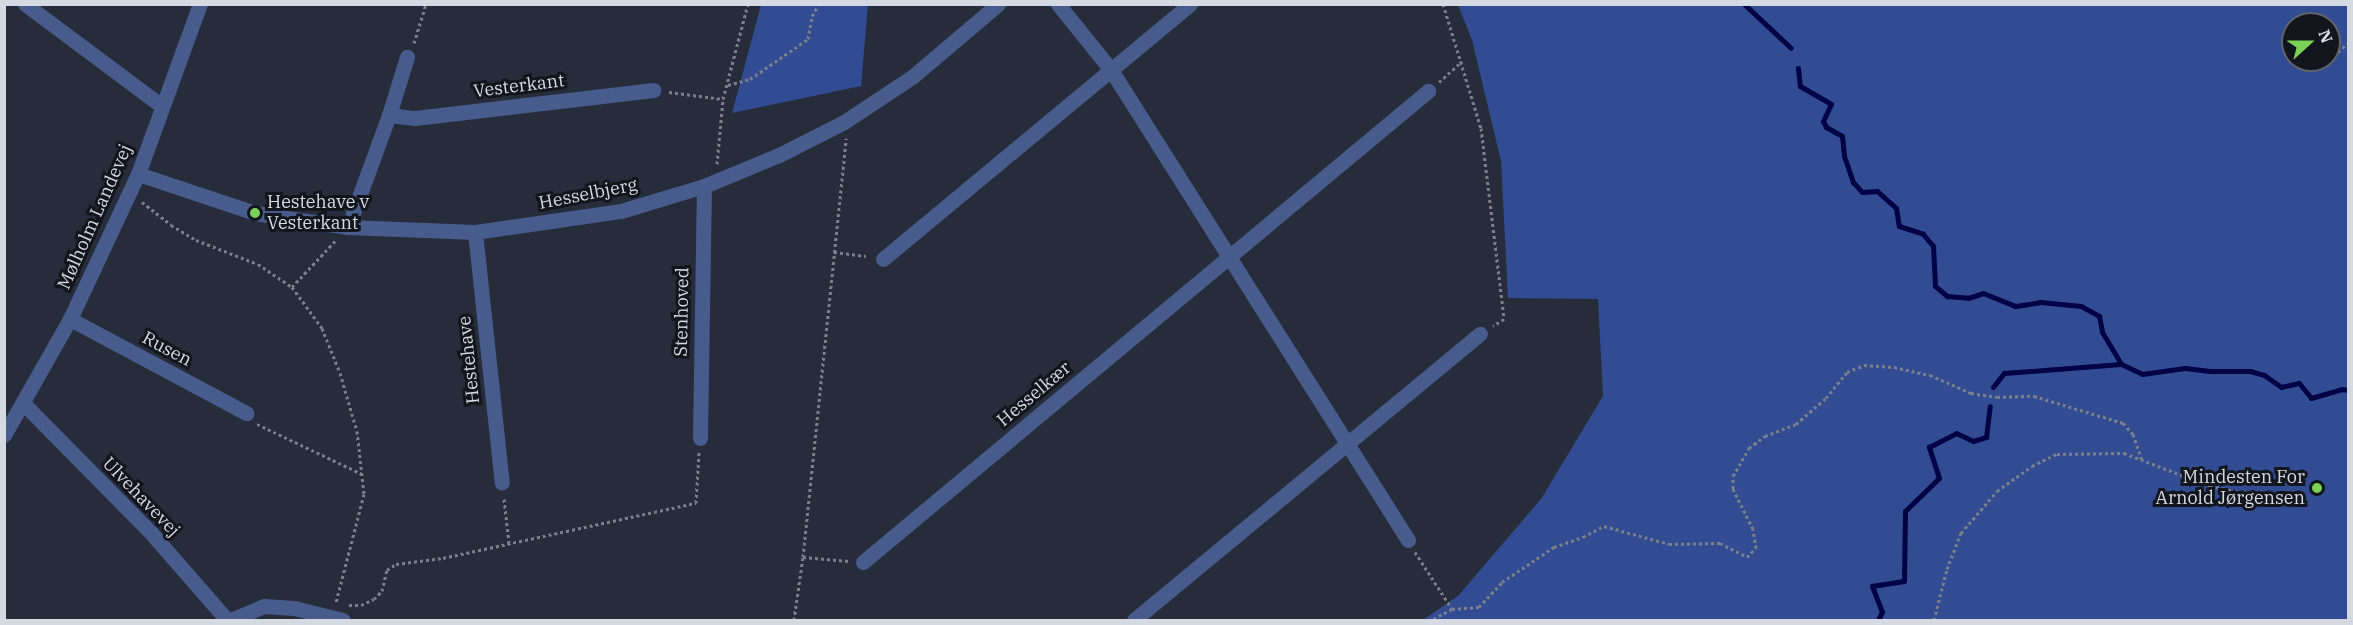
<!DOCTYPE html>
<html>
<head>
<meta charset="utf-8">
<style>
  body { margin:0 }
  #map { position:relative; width:2353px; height:625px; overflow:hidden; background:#262c3a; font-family:"IBM Plex Serif",serif }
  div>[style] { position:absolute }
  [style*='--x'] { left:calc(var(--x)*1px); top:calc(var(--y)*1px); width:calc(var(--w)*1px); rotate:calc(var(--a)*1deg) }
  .forest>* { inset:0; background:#314c93 }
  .stream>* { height:5px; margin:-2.5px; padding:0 2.5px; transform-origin:2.5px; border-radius:2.5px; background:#010146 }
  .path>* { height:3px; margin-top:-1.5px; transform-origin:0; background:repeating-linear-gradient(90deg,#7a7f8a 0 3px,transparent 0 6px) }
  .street>* { height:15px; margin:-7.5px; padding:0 7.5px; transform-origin:7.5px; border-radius:7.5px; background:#475c8c }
  .dots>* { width:16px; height:16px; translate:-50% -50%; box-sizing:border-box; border:3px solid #12151b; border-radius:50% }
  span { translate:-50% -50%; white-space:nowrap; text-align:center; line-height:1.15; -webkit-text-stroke:6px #12151b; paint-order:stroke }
  .street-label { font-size:18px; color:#d5d9e2 }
  .poi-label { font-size:18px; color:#d5d9e2 }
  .left { translate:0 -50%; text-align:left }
  .right { translate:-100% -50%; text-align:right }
  .frame { position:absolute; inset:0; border:6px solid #d5d9e2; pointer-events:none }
  .north { position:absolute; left:2281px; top:12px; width:60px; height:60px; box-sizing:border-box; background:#12151b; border:2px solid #60636b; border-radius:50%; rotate:69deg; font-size:16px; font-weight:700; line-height:24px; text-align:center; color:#d5d9e2 }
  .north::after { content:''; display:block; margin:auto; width:21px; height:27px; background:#7ad157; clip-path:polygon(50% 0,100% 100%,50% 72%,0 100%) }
</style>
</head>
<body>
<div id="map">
  <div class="forest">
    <div style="clip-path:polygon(761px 5px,868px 5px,861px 86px,732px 113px)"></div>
    <div style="clip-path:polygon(evenodd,1458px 5px,2348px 5px,2348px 620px,1423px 620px,1458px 596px,1541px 499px,1603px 396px,1598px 299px,1508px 298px,1501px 161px,1472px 40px,1458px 5px,2293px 24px,2329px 24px,2329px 60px,2293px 60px,2293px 24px)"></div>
  </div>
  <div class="stream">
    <div style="--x:1744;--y:4;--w:64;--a:43.1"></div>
    <div style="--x:1798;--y:68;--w:18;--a:84"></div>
    <div style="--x:1800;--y:86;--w:36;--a:30"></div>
    <div style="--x:1831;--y:104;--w:19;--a:115"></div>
    <div style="--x:1823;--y:121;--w:7;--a:63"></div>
    <div style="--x:1826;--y:127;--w:18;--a:29"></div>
    <div style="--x:1842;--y:136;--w:20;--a:84"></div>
    <div style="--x:1844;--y:156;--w:28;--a:71"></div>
    <div style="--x:1853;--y:182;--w:13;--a:48"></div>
    <div style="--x:1862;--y:192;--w:15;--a:-4"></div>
    <div style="--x:1877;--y:191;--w:25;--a:42"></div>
    <div style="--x:1896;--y:208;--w:18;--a:81"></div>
    <div style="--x:1899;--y:226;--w:25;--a:18"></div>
    <div style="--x:1923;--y:234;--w:16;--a:50"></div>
    <div style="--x:1933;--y:246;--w:40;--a:87.1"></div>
    <div style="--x:1935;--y:286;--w:16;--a:40"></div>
    <div style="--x:1947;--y:296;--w:21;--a:5"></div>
    <div style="--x:1968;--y:298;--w:16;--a:-18"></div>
    <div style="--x:1983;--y:293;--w:35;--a:22"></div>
    <div style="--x:2016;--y:306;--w:24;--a:-9"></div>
    <div style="--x:2040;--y:302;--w:41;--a:5.6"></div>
    <div style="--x:2081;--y:306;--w:21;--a:29"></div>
    <div style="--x:2099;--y:316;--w:16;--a:79"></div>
    <div style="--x:2102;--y:332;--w:37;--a:59"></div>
    <div style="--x:2121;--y:364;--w:23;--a:25"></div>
    <div style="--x:2142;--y:374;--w:43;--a:-7.9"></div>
    <div style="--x:2185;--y:368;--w:25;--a:7"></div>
    <div style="--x:2210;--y:371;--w:40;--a:0"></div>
    <div style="--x:2250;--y:371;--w:15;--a:16"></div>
    <div style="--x:2264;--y:375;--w:21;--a:35"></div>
    <div style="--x:2281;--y:387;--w:18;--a:-13"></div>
    <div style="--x:2299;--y:383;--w:19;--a:51"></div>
    <div style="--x:2311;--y:398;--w:32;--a:-16"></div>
    <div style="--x:2342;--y:389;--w:6;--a:9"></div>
    <div style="--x:1993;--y:387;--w:18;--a:-52"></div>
    <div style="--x:2004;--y:373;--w:117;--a:-4.4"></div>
    <div style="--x:1878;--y:620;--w:9;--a:-63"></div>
    <div style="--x:1882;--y:612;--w:28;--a:-111"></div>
    <div style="--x:1872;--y:586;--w:32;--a:-9"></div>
    <div style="--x:1904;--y:581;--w:70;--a:-89.2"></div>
    <div style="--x:1905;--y:511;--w:47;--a:-44.1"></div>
    <div style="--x:1939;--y:478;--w:33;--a:-108"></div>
    <div style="--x:1929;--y:447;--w:30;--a:-27"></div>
    <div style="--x:1956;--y:433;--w:19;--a:25"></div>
    <div style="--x:1973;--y:441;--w:14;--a:-17"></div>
    <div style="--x:1986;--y:437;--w:31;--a:-83"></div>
  </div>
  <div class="path">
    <div style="--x:1443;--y:4;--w:130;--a:73"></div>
    <div style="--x:1481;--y:128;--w:192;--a:83.1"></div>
    <div style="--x:1504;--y:319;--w:13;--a:148"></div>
    <div style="--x:414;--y:43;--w:41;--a:-72.9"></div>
    <div style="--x:2329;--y:60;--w:25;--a:-42"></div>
    <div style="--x:2323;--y:65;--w:8;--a:-40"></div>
    <div style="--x:1439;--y:82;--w:31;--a:-42"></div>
    <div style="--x:728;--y:85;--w:23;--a:-15"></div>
    <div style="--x:750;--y:79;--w:70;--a:-34.6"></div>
    <div style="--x:808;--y:39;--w:23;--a:-80"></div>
    <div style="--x:812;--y:16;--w:14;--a:-60"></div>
    <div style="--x:669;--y:92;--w:54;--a:7.4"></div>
    <div style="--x:717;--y:164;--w:65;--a:-84.7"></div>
    <div style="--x:723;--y:99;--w:98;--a:-75.3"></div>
    <div style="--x:142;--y:202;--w:37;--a:38"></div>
    <div style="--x:171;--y:225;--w:29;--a:31"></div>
    <div style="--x:196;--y:240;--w:66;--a:21.2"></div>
    <div style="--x:258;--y:264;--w:41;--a:34.1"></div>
    <div style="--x:292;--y:287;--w:51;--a:53.8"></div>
    <div style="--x:322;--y:328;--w:48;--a:68.2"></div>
    <div style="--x:340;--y:373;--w:60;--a:73.7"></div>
    <div style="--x:357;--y:431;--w:63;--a:83.7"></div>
    <div style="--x:364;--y:494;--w:112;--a:104.5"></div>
    <div style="--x:834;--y:252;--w:32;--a:7"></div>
    <div style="--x:292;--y:287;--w:64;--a:-46.9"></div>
    <div style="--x:257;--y:424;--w:116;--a:25.5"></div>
    <div style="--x:504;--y:499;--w:44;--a:83.5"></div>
    <div style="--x:1415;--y:552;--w:68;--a:57"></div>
    <div style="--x:1452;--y:609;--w:24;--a:152"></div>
    <div style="--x:803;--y:557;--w:46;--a:5"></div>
    <div style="--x:349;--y:605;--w:12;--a:0"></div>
    <div style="--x:361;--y:605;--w:14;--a:-25"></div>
    <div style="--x:374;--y:599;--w:11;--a:-45"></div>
    <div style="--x:382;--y:591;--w:22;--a:-77"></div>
    <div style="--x:387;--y:570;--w:11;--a:-34"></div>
    <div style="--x:396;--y:564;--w:47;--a:-7.3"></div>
    <div style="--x:443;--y:558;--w:259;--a:-12.3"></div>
    <div style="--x:696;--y:503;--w:51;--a:-86.6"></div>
    <div style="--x:1452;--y:609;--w:27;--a:-4"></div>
    <div style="--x:1479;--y:607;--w:34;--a:-47"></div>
    <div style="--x:1502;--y:582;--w:63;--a:-33.9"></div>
    <div style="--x:1554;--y:547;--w:31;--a:-19"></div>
    <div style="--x:1583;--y:537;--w:24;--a:-28"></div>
    <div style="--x:1604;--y:526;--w:67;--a:15.5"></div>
    <div style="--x:1669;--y:544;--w:51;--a:-1.1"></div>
    <div style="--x:1720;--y:543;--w:30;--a:27"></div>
    <div style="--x:1747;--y:557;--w:13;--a:-45"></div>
    <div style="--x:1756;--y:548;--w:19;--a:-99"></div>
    <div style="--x:1753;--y:529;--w:45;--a:-116.6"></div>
    <div style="--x:1733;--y:489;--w:13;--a:-90"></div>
    <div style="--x:1733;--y:476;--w:32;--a:-60"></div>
    <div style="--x:1749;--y:448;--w:20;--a:-37"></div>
    <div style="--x:1765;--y:436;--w:33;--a:-21"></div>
    <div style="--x:1796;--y:424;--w:40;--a:-41"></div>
    <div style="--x:1826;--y:398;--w:33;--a:-51"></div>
    <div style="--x:1847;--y:372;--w:18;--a:-22"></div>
    <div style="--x:1864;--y:365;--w:30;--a:4"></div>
    <div style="--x:1894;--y:367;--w:37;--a:13"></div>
    <div style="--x:1930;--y:375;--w:45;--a:23.7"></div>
    <div style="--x:1971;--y:393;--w:26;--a:9"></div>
    <div style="--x:1997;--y:397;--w:37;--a:-2"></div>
    <div style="--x:2034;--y:396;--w:93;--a:16.9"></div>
    <div style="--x:2123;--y:423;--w:15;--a:48"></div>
    <div style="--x:2133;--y:434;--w:28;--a:71"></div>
    <div style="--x:794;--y:620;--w:64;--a:-81.9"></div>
    <div style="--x:803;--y:557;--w:421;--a:-84.1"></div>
    <div style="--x:1934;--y:620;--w:53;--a:-75.7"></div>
    <div style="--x:1947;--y:569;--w:39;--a:-69"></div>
    <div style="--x:1961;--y:533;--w:55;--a:-49.4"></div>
    <div style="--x:1997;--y:491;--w:43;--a:-35.5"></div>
    <div style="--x:2032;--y:466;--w:28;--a:-26"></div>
    <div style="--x:2057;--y:454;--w:67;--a:-0.9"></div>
    <div style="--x:2124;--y:453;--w:92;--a:21"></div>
    <div style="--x:2210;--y:486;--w:84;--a:11"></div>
  </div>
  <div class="street">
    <div style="--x:25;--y:4;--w:171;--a:36.7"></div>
    <div style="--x:1058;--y:4;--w:85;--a:51.2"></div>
    <div style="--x:1111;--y:70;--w:556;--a:57.71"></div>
    <div style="--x:389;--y:115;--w:26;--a:7"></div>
    <div style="--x:415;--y:118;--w:240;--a:-6.7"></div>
    <div style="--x:138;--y:174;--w:123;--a:18.4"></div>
    <div style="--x:255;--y:213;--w:94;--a:8.6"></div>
    <div style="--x:348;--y:227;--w:127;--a:2.3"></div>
    <div style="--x:475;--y:232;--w:148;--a:-8.2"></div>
    <div style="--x:621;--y:211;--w:87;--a:-16.8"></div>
    <div style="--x:704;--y:186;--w:81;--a:-22.5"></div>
    <div style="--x:779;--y:155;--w:73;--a:-26.9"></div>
    <div style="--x:844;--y:122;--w:82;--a:-33.5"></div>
    <div style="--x:912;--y:77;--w:113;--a:-40.3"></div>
    <div style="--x:348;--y:227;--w:119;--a:-69.9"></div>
    <div style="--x:389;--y:115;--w:61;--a:-72.8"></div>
    <div style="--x:475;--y:232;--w:252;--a:83.9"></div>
    <div style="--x:883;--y:259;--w:399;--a:-39.7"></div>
    <div style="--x:70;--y:319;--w:200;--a:28.1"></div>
    <div style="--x:23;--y:403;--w:184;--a:45.4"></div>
    <div style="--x:152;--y:534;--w:114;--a:48.9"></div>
    <div style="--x:4;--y:435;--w:133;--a:-60.4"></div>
    <div style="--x:70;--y:319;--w:160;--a:-64.9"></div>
    <div style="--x:138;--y:174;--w:181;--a:-70"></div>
    <div style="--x:700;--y:438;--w:252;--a:-89.1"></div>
    <div style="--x:863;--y:562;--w:736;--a:-39.82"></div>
    <div style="--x:231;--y:620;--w:36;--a:-23"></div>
    <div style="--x:264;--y:606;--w:30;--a:4"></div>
    <div style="--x:294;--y:608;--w:50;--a:13.8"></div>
    <div style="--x:1134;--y:620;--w:449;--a:-39.6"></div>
  </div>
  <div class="dots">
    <div style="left:255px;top:213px;background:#7ad157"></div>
    <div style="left:2317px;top:488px;background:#7ad157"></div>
  </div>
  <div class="street-label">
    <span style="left:519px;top:86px;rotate:-7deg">Vesterkant</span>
    <span style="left:588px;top:194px;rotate:-11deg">Hesselbjerg</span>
    <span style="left:95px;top:217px;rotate:-66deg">Mølholm Landevej</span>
    <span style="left:682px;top:312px;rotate:-89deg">Stenhoved</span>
    <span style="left:167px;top:349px;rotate:28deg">Rusen</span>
    <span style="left:469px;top:360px;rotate:-96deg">Hestehave</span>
    <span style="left:1034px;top:394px;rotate:-40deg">Hesselkær</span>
    <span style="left:141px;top:497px;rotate:46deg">Ulvehavevej</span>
  </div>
  <div class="poi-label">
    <span class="left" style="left:267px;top:213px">Hestehave v<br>Vesterkant</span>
    <span class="right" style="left:2305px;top:488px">Mindesten For<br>Arnold Jørgensen</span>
  </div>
  <div class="frame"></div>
  <div class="north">N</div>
</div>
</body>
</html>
